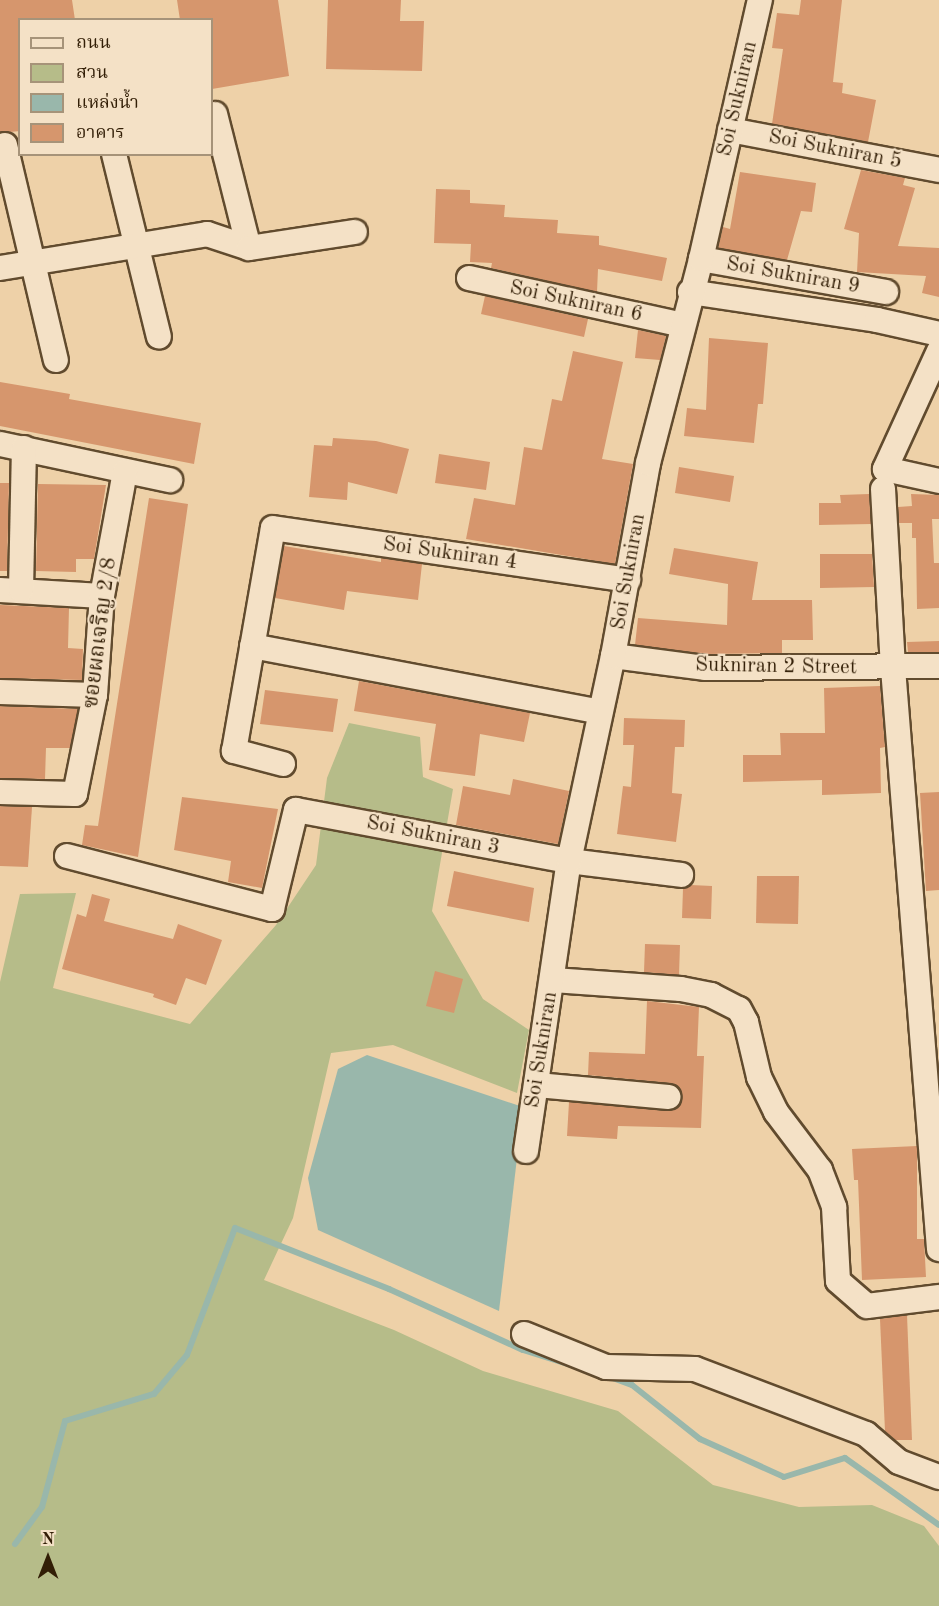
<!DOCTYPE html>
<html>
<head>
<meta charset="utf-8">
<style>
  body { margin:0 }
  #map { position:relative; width:939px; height:1606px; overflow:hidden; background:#eed1a8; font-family:"Old Standard TT","Noto Serif Thai",serif }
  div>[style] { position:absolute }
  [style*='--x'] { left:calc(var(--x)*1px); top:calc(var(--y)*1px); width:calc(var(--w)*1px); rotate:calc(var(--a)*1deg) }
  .green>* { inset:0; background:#b6bc89 }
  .water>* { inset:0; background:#99b7ab }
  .stream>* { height:6px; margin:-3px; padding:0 3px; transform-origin:3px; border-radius:3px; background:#99b7ab }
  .building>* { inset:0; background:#d6966d }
  .roads { filter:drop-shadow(2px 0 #614b2e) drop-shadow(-2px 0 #614b2e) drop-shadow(0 2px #614b2e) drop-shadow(0 -2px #614b2e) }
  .minor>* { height:24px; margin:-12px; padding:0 12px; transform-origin:12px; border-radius:12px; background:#f4e1c6 }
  span { translate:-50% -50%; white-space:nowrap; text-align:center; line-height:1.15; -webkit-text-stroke:4.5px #f4e1c6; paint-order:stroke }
  .street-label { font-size:21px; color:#321e06 }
  .legend { position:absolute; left:18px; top:18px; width:195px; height:138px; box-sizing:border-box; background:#f4e1c6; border:2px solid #a69379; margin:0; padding:8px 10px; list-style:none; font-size:18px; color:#321e06 }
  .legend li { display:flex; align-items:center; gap:12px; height:30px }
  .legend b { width:30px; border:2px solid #a69379 }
  .north { position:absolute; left:18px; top:1528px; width:60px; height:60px; -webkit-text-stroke:4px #f4e1c6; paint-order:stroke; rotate:0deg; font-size:16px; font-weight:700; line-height:24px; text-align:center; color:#321e06 }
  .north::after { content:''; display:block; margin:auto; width:21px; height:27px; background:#321e06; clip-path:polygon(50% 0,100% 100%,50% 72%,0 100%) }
</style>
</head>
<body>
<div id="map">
  <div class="green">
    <div style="clip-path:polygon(349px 723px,420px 737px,423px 777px,453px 789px,432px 911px,483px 999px,529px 1030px,517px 1093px,393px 1045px,331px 1053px,293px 1218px,264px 1280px,394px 1330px,483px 1371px,618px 1411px,713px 1485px,799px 1507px,872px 1505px,924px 1526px,939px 1546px,939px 1606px,0 1606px,0 982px,20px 894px,76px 893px,53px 988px,190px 1024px,276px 925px,316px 865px,327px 778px)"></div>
  </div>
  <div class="water">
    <div style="clip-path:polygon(367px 1055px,523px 1107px,499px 1311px,318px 1230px,308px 1178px,338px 1069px)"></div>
  </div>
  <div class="stream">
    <div style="--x:610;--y:1377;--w:23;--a:20"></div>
    <div style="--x:632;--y:1385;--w:87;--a:38.5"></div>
    <div style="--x:700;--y:1439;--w:92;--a:24.3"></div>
    <div style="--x:784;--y:1477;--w:64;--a:-17.3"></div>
    <div style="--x:845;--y:1458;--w:115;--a:35.5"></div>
    <div style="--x:15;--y:1544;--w:46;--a:-53.9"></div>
    <div style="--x:42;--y:1507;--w:89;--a:-75"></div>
    <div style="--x:65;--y:1421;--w:93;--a:-16.9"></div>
    <div style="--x:154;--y:1394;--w:51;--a:-49.8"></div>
    <div style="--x:187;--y:1355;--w:136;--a:-69.3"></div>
    <div style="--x:235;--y:1228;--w:166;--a:21.6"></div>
    <div style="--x:389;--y:1289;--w:147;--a:24.5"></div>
    <div style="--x:523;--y:1350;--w:50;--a:17.4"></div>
  </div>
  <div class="building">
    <div style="clip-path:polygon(0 0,72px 0,75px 20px,20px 20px,20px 131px,10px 132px,0 132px)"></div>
    <div style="clip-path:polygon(177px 0,278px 0,289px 76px,212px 89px,212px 20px,180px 20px)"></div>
    <div style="clip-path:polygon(328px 0,401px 0,400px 21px,424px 21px,422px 71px,326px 69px)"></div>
    <div style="clip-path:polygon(801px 0,842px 0,833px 82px,843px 83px,842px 93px,876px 100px,868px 142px,772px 124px,783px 49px,772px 48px,777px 13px,799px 15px)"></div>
    <div style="clip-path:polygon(861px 170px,905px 178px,903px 185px,915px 188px,898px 246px,939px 248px,939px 297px,922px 293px,926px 276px,857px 272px,859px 233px,844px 229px)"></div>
    <div style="clip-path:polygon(740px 172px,816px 183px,812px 212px,801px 211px,787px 260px,718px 248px,723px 227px,730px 229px)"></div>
    <div style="clip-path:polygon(436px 189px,470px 190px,470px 203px,505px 205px,504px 217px,558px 220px,557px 233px,599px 236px,599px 245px,667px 258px,662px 281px,598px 269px,597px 292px,491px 268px,492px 263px,470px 262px,471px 244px,434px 243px)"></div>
    <div style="clip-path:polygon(485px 296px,588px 319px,584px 337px,481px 314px)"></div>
    <div style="clip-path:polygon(638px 330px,666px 336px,660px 360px,635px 358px)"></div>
    <div style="clip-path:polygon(709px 338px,768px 343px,763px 404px,758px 404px,754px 443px,684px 436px,687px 408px,706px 410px)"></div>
    <div style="clip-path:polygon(573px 351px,623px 362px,602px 459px,633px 464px,615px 564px,466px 539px,474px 498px,515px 505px,524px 447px,542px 450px,552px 399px,562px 401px)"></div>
    <div style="clip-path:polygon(0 382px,70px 394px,69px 399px,201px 423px,194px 464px,0 426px)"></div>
    <div style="clip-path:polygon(333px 438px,376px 441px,409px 449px,397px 494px,348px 482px,347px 500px,309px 497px,314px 445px,332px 446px)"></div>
    <div style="clip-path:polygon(439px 454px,490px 462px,486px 490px,435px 483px)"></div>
    <div style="clip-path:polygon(679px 467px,734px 476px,730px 502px,675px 493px)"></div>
    <div style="clip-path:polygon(0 483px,9px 483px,7px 571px,0 571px)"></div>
    <div style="clip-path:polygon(38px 484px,106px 485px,94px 559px,76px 559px,76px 572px,36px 571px)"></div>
    <div style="clip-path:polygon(869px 494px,871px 524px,819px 525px,819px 503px,841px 503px,840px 495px)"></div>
    <div style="clip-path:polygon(911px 494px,939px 495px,939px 519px,932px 519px,934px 563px,939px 563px,939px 608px,917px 609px,916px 538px,912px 538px,912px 523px,899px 523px,898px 507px,912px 506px)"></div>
    <div style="clip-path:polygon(149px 498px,188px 504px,138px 857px,82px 845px,85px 825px,98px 826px)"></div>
    <div style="clip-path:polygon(284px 546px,381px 562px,381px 558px,422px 564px,418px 600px,347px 591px,344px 610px,275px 598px)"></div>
    <div style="clip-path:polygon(674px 548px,758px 562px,752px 600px,812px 600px,813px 640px,782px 640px,782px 653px,707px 654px,635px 645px,638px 618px,727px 625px,728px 584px,669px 574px)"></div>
    <div style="clip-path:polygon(820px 554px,872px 554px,874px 587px,820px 588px)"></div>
    <div style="clip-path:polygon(0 605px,69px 608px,68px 648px,83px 649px,82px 680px,0 678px)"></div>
    <div style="clip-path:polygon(939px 641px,939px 652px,908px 652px,907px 642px)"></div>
    <div style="clip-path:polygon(359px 681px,530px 713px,524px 742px,480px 734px,475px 776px,429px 770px,436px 724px,354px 711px)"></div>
    <div style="clip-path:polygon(880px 686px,885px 747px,880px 748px,881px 793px,822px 795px,822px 780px,743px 782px,743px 755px,781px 755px,780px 733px,825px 733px,824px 688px)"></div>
    <div style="clip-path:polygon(265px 690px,338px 699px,333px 732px,260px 724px)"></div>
    <div style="clip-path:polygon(0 706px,78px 709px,70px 748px,46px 748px,45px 779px,0 778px)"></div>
    <div style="clip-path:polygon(624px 718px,685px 720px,684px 747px,675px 747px,672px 793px,682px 794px,676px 842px,617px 834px,623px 786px,631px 787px,634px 745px,623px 745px)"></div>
    <div style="clip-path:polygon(513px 779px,569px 791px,558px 844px,456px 825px,463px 786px,510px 795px)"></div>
    <div style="clip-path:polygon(939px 792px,939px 890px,926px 891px,920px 793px)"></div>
    <div style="clip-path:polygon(182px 797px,278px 809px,262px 888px,228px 882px,231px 861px,174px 850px)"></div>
    <div style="clip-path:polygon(0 806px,32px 807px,28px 867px,0 866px)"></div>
    <div style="clip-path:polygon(454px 871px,534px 888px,529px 922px,447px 906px)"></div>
    <div style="clip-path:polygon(757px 876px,799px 876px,798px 924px,756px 923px)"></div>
    <div style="clip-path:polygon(691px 885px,712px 886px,711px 919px,682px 918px,683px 889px)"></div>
    <div style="clip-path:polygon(92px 894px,110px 899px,104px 921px,173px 939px,178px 924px,222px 940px,206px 985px,186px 978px,176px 1005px,153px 997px,154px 994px,62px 969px,77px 914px,86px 917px)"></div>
    <div style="clip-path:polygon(645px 944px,680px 945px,679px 975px,644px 972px)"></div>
    <div style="clip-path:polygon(435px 971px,463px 979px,454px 1013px,426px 1006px)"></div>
    <div style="clip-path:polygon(647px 1001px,699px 1007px,697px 1056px,704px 1056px,701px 1128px,618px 1126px,617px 1139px,567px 1136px,569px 1102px,667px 1111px,680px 1105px,681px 1092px,670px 1083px,588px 1075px,589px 1052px,645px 1054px)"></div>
    <div style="clip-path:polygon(917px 1146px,917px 1239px,924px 1239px,926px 1277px,862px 1280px,858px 1180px,854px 1180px,852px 1149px)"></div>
    <div style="clip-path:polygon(907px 1315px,912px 1440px,895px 1440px,885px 1431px,880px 1319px)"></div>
  </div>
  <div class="roads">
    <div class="minor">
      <div style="--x:215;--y:114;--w:138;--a:75.8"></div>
      <div style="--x:730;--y:130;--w:213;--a:10.8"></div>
      <div style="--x:5;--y:145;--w:221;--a:76.7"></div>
      <div style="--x:114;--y:154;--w:188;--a:76.2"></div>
      <div style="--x:701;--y:259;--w:188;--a:10.1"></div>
      <div style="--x:0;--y:268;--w:210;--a:-9.3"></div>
      <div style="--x:207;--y:234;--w:44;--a:18.4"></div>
      <div style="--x:249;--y:248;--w:107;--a:-8.6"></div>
      <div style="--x:469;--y:278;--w:218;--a:12.4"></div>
      <div style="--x:690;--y:292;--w:189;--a:8.5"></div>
      <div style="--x:877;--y:320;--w:64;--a:12.7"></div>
      <div style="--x:939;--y:351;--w:130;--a:114.6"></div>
      <div style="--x:885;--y:469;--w:55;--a:12.5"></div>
      <div style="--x:0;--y:444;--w:174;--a:12"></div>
      <div style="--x:883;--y:489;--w:179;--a:86.8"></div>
      <div style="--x:893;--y:668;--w:583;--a:85.47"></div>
      <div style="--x:0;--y:590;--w:102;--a:3.4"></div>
      <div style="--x:21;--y:590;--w:142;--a:-88.8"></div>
      <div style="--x:252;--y:646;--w:354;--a:10.7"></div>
      <div style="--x:613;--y:656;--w:94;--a:7.4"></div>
      <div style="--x:706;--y:668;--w:233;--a:-0.5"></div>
      <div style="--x:0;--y:692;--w:95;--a:1.8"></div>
      <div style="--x:283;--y:764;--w:51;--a:-165.1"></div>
      <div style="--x:234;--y:751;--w:226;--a:-80.1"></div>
      <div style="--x:273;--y:528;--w:359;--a:8.3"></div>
      <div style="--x:0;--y:792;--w:75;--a:1.5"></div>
      <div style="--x:75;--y:794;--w:101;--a:-78.6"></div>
      <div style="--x:95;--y:695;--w:99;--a:-86"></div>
      <div style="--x:102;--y:596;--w:126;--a:-79.5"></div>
      <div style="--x:67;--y:856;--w:212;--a:14.5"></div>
      <div style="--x:272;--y:909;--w:102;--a:-76.4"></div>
      <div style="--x:296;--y:810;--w:278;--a:10.6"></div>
      <div style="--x:569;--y:861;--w:113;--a:7.1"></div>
      <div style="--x:553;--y:980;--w:128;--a:4"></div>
      <div style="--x:681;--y:989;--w:31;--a:11"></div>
      <div style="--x:711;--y:995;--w:31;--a:27"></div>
      <div style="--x:739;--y:1009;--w:15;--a:62"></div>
      <div style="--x:746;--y:1022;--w:57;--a:76.7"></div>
      <div style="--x:759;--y:1077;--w:39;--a:64"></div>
      <div style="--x:776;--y:1112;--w:73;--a:52.8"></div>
      <div style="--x:820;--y:1170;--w:40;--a:69"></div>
      <div style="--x:834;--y:1207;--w:74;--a:86.9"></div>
      <div style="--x:838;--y:1281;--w:38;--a:41"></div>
      <div style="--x:867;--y:1306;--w:73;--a:-7.1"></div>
      <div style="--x:537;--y:1085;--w:132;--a:5.2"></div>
      <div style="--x:526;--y:1151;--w:293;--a:-81.6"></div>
      <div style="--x:569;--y:861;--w:210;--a:-77.9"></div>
      <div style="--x:613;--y:656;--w:196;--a:-79.7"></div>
      <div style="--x:648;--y:463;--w:211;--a:-75.4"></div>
      <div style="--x:701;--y:259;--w:266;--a:-77.2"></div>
      <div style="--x:524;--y:1334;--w:88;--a:21.9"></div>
      <div style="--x:606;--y:1367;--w:89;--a:1.3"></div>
      <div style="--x:695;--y:1369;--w:183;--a:20.8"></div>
      <div style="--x:866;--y:1434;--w:43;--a:40.3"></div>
      <div style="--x:899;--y:1462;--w:43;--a:20.6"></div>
    </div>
  </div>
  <div class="street-label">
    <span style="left:738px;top:99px;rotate:-77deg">Soi Sukniran</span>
    <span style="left:835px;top:150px;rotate:11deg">Soi Sukniran 5</span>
    <span style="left:793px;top:276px;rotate:10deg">Soi Sukniran 9</span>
    <span style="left:576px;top:302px;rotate:12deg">Soi Sukniran 6</span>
    <span style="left:450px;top:554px;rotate:8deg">Soi Sukniran 4</span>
    <span style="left:629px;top:572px;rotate:-80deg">Soi Sukniran</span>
    <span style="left:101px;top:633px;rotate:-83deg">ซอยผถเจริญ 2/8</span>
    <span style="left:776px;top:667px;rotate:1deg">Sukniran 2 Street</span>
    <span style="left:433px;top:836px;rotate:11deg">Soi Sukniran 3</span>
    <span style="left:542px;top:1050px;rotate:-81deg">Soi Sukniran</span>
  </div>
  <ul class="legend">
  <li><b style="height:8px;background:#f4e1c6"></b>ถนน</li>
  <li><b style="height:16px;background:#b6bc89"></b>สวน</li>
  <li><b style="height:16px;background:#99b7ab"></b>แหล่งน้ำ</li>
  <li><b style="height:16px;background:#d6966d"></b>อาคาร</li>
  </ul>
  <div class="north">N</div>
</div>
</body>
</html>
